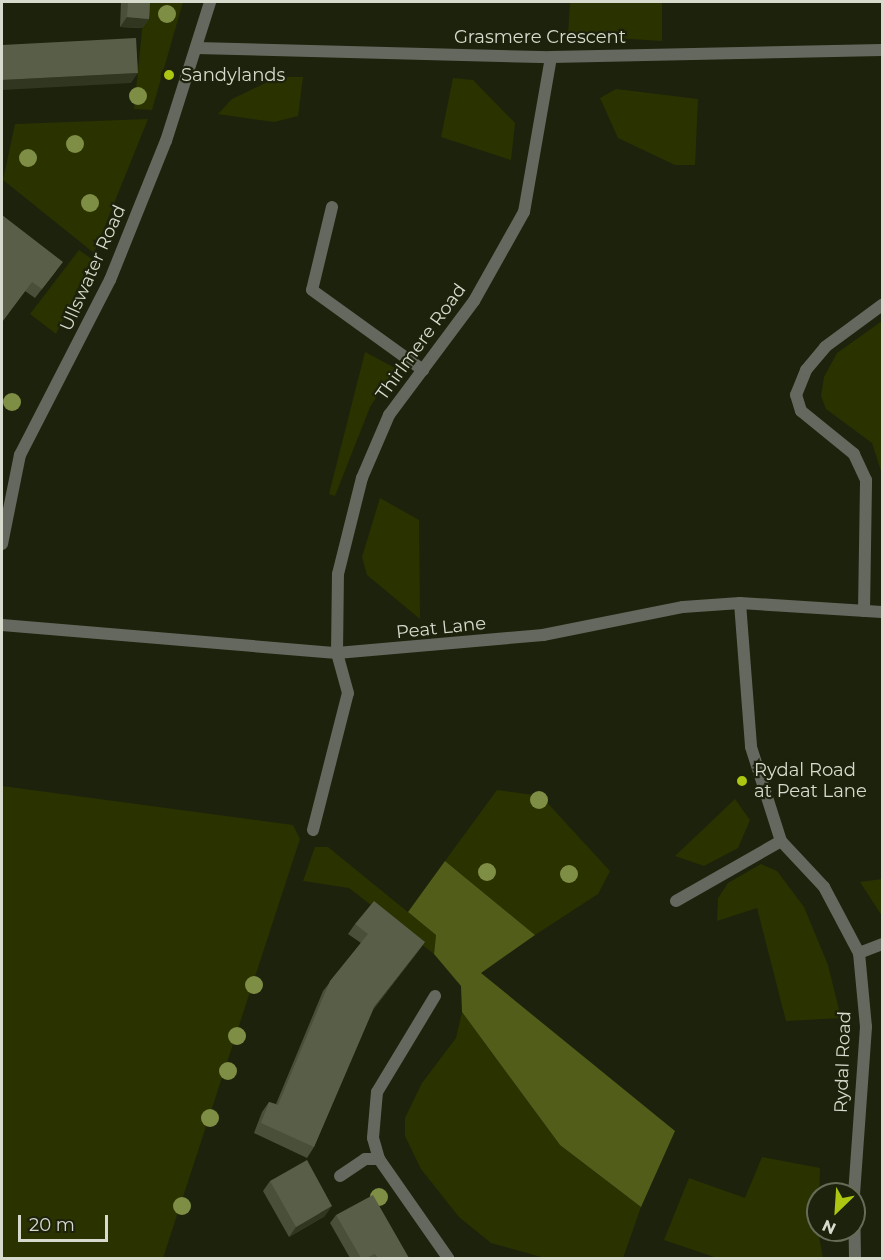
<!DOCTYPE html>
<html>
<head>
<meta charset="utf-8">
<style>
  body { margin:0 }
  #map { position:relative; width:884px; height:1260px; overflow:hidden; background:#1d220c; font-family:Montserrat,sans-serif }
  div>[style] { position:absolute }
  [style*='--x'] { left:calc(var(--x)*1px); top:calc(var(--y)*1px); width:calc(var(--w)*1px); rotate:calc(var(--a)*1deg) }
  .green>* { inset:0; background:#2a3200 }
  .forest>* { inset:0; background:#515d19 }
  .street>* { height:12px; margin:-6px; padding:0 6px; transform-origin:6px; border-radius:6px; background:#65685e }
  .trees>* { width:18px; height:18px; margin:-9px; border-radius:50%; background:#7f8e45 }
  .wall>* { inset:0; background:#4a4f39 }
  .shaded-wall>* { inset:0; background:#313620 }
  .building>* { inset:0; background:#595e49 }
  .dots>* { width:16px; height:16px; translate:-50% -50%; box-sizing:border-box; border:3px solid #1d220c; border-radius:50% }
  span { translate:-50% -50%; white-space:nowrap; text-align:center; line-height:1.15; -webkit-text-stroke:4.5px #1d220c; paint-order:stroke }
  .street-label { font-size:18px; color:#d7dbcd }
  .poi-label { font-size:18px; color:#d7dbcd }
  .left { translate:0 -50%; text-align:left }
  .frame { position:absolute; inset:0; border:3px solid #d7dbcd; pointer-events:none }
  .north { position:absolute; left:806px; top:1182px; width:60px; height:60px; box-sizing:border-box; background:#1d220c; border:2px solid #676c59; border-radius:50%; rotate:205deg; font-size:16px; font-weight:700; line-height:24px; text-align:center; color:#d7dbcd }
  .north::after { content:''; display:block; margin:auto; width:21px; height:27px; background:#acc611; clip-path:polygon(50% 0,100% 100%,50% 72%,0 100%) }
  .scale { position:absolute; left:18px; top:1215px; width:90px; height:27px; box-sizing:border-box; border:3px solid #d7dbcd; border-top:0; padding-left:8px; font-size:18px; line-height:21px; white-space:nowrap; color:#d7dbcd; -webkit-text-stroke:4px #1d220c; paint-order:stroke }
</style>
</head>
<body>
<div id="map">
  <div class="green">
    <div style="clip-path:polygon(145px 2px,183px 2px,152px 110px,134px 109px)"></div>
    <div style="clip-path:polygon(570px 2px,662px 2px,662px 41px,568px 35px)"></div>
    <div style="clip-path:polygon(278px 77px,303px 77px,298px 116px,274px 122px,218px 114px,232px 99px)"></div>
    <div style="clip-path:polygon(453px 78px,473px 80px,515px 123px,511px 160px,441px 137px)"></div>
    <div style="clip-path:polygon(616px 89px,698px 99px,695px 165px,675px 165px,618px 138px,600px 98px)"></div>
    <div style="clip-path:polygon(148px 119px,94px 253px,3px 180px,15px 124px)"></div>
    <div style="clip-path:polygon(79px 250px,92px 259px,56px 334px,30px 314px)"></div>
    <div style="clip-path:polygon(882px 321px,882px 474px,872px 443px,826px 409px,821px 396px,824px 377px,837px 353px)"></div>
    <div style="clip-path:polygon(365px 352px,395px 368px,370px 407px,335px 496px,329px 494px)"></div>
    <div style="clip-path:polygon(380px 498px,419px 520px,420px 619px,367px 575px,362px 557px)"></div>
    <div style="clip-path:polygon(2px 786px,293px 825px,300px 839px,163px 1258px,2px 1258px)"></div>
    <div style="clip-path:polygon(497px 790px,541px 796px,610px 871px,598px 894px,535px 935px,445px 861px)"></div>
    <div style="clip-path:polygon(735px 799px,750px 820px,738px 848px,704px 866px,675px 856px)"></div>
    <div style="clip-path:polygon(315px 847px,328px 847px,436px 935px,434px 954px,349px 888px,303px 881px)"></div>
    <div style="clip-path:polygon(761px 864px,777px 871px,804px 907px,828px 965px,841px 1018px,786px 1021px,757px 908px,717px 921px,718px 898px,728px 883px)"></div>
    <div style="clip-path:polygon(882px 879px,882px 916px,860px 882px)"></div>
    <div style="clip-path:polygon(462px 1012px,560px 1145px,641px 1207px,623px 1258px,545px 1258px,491px 1243px,459px 1217px,421px 1169px,405px 1136px,405px 1118px,422px 1083px,456px 1038px)"></div>
    <div style="clip-path:polygon(762px 1157px,820px 1168px,818px 1230px,823px 1258px,717px 1258px,664px 1240px,689px 1178px,745px 1198px)"></div>
  </div>
  <div class="forest">
    <div style="clip-path:polygon(445px 861px,535px 935px,481px 973px,675px 1131px,641px 1207px,560px 1145px,462px 1012px,461px 986px,434px 954px,436px 935px,408px 912px)"></div>
  </div>
  <div class="street">
    <div style="--x:197;--y:48;--w:354;--a:1.5"></div>
    <div style="--x:551;--y:57;--w:331;--a:-1.2"></div>
    <div style="--x:332;--y:207;--w:85;--a:103.5"></div>
    <div style="--x:312;--y:290;--w:137;--a:35.8"></div>
    <div style="--x:2;--y:544;--w:91;--a:-78.6"></div>
    <div style="--x:20;--y:455;--w:197;--a:-62.8"></div>
    <div style="--x:110;--y:280;--w:150;--a:-68.1"></div>
    <div style="--x:166;--y:141;--w:146;--a:-72.4"></div>
    <div style="--x:740;--y:603;--w:144;--a:85.6"></div>
    <div style="--x:751;--y:747;--w:99;--a:72.3"></div>
    <div style="--x:781;--y:841;--w:63;--a:46.9"></div>
    <div style="--x:824;--y:887;--w:75;--a:62.1"></div>
    <div style="--x:859;--y:953;--w:74;--a:84.6"></div>
    <div style="--x:866;--y:1027;--w:167;--a:94.1"></div>
    <div style="--x:864;--y:611;--w:131;--a:-89.1"></div>
    <div style="--x:866;--y:480;--w:29;--a:-115"></div>
    <div style="--x:854;--y:454;--w:68;--a:-140.9"></div>
    <div style="--x:801;--y:411;--w:17;--a:-107"></div>
    <div style="--x:796;--y:395;--w:27;--a:-68"></div>
    <div style="--x:806;--y:370;--w:30;--a:-50"></div>
    <div style="--x:825;--y:347;--w:71;--a:-36.4"></div>
    <div style="--x:2;--y:625;--w:336;--a:4.8"></div>
    <div style="--x:337;--y:653;--w:207;--a:-5"></div>
    <div style="--x:543;--y:635;--w:143;--a:-11.3"></div>
    <div style="--x:683;--y:607;--w:57;--a:-4"></div>
    <div style="--x:740;--y:603;--w:142;--a:3.6"></div>
    <div style="--x:313;--y:830;--w:141;--a:-75.7"></div>
    <div style="--x:348;--y:693;--w:41;--a:-105.4"></div>
    <div style="--x:337;--y:653;--w:79;--a:-89.3"></div>
    <div style="--x:338;--y:574;--w:99;--a:-76"></div>
    <div style="--x:362;--y:478;--w:69;--a:-66.8"></div>
    <div style="--x:389;--y:415;--w:142;--a:-53.3"></div>
    <div style="--x:474;--y:301;--w:102;--a:-60.7"></div>
    <div style="--x:524;--y:212;--w:157;--a:-80.1"></div>
    <div style="--x:676;--y:901;--w:121;--a:-29.7"></div>
    <div style="--x:859;--y:953;--w:25;--a:-21"></div>
    <div style="--x:435;--y:996;--w:112;--a:121.1"></div>
    <div style="--x:377;--y:1092;--w:46;--a:95"></div>
    <div style="--x:373;--y:1138;--w:22;--a:74"></div>
    <div style="--x:379;--y:1159;--w:121;--a:55.1"></div>
    <div style="--x:340;--y:1176;--w:30;--a:-34"></div>
    <div style="--x:365;--y:1159;--w:14;--a:0"></div>
    <div style="--x:854;--y:1199;--w:59;--a:89"></div>
  </div>
  <div class="trees">
    <div style="left:167px;top:14px"></div>
    <div style="left:138px;top:96px"></div>
    <div style="left:75px;top:144px"></div>
    <div style="left:28px;top:158px"></div>
    <div style="left:90px;top:203px"></div>
    <div style="left:12px;top:402px"></div>
    <div style="left:539px;top:800px"></div>
    <div style="left:487px;top:872px"></div>
    <div style="left:569px;top:874px"></div>
    <div style="left:254px;top:985px"></div>
    <div style="left:237px;top:1036px"></div>
    <div style="left:228px;top:1071px"></div>
    <div style="left:210px;top:1118px"></div>
    <div style="left:379px;top:1197px"></div>
    <div style="left:182px;top:1206px"></div>
  </div>
  <div class="wall">
    <div style="clip-path:polygon(121px 2px,150px 2px,149px 19px,142px 28px,120px 27px)"></div>
    <div style="clip-path:polygon(2px 215px,56px 271px,35px 298px,25px 291px,2px 322px)"></div>
    <div style="clip-path:polygon(355px 924px,425px 942px,373px 1010px,314px 1147px,307px 1158px,254px 1133px,262px 1112px,269px 1102px,276px 1104px,323px 991px,361px 943px,348px 934px)"></div>
    <div style="clip-path:polygon(270px 1181px,325px 1216px,289px 1237px,263px 1191px)"></div>
    <div style="clip-path:polygon(336px 1215px,409px 1258px,350px 1258px,330px 1223px)"></div>
  </div>
  <div class="shaded-wall">
    <div style="clip-path:polygon(127px 17px,149px 19px,142px 28px,120px 27px)"></div>
    <div style="clip-path:polygon(138px 73px,131px 83px,2px 90px,2px 80px)"></div>
    <div style="clip-path:polygon(425px 942px,418px 952px,367px 1017px,374px 1007px)"></div>
    <div style="clip-path:polygon(332px 1206px,325px 1216px,289px 1237px,296px 1227px)"></div>
  </div>
  <div class="building">
    <div style="clip-path:polygon(128px 2px,150px 2px,149px 19px,127px 17px)"></div>
    <div style="clip-path:polygon(136px 38px,138px 73px,2px 80px,2px 45px)"></div>
    <div style="clip-path:polygon(2px 215px,63px 262px,42px 289px,32px 282px,2px 322px)"></div>
    <div style="clip-path:polygon(374px 901px,425px 942px,374px 1007px,314px 1147px,261px 1123px,269px 1102px,278px 1105px,330px 981px,368px 934px,355px 924px)"></div>
    <div style="clip-path:polygon(307px 1160px,332px 1206px,296px 1227px,270px 1181px)"></div>
    <div style="clip-path:polygon(373px 1195px,409px 1258px,378px 1258px,375px 1254px,366px 1258px,361px 1258px,336px 1215px)"></div>
  </div>
  <div class="dots">
    <div style="left:169px;top:75px;background:#acc611"></div>
    <div style="left:742px;top:781px;background:#acc611"></div>
  </div>
  <div class="street-label">
    <span style="left:540px;top:37px">Grasmere Crescent</span>
    <span style="left:93px;top:268px;rotate:-66deg">Ullswater Road</span>
    <span style="left:421px;top:342px;rotate:-54deg">Thirlmere Road</span>
    <span style="left:441px;top:628px;rotate:-6deg">Peat Lane</span>
    <span style="left:843px;top:1062px;rotate:-88deg">Rydal Road</span>
  </div>
  <div class="poi-label">
    <span class="left" style="left:181px;top:75px">Sandylands</span>
    <span class="left" style="left:754px;top:781px">Rydal Road<br>at Peat Lane</span>
  </div>
  <div class="frame"></div>
  <div class="north">N</div>
  <div class="scale">20 m</div>
</div>
</body>
</html>
